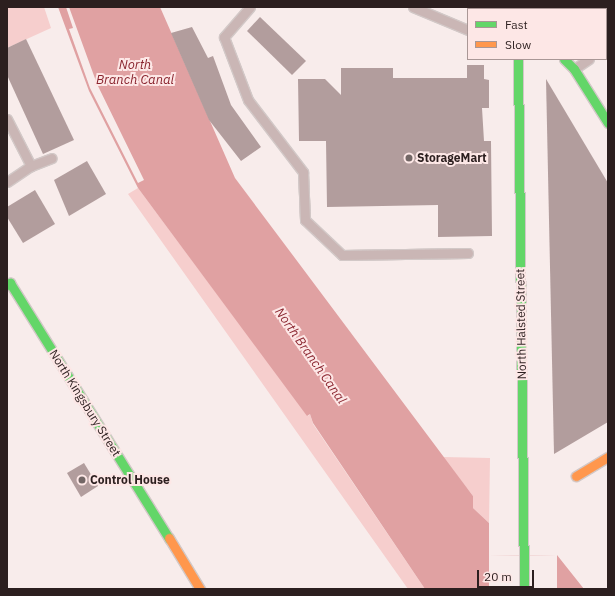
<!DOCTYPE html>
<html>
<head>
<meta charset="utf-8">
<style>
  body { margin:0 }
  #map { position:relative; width:615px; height:596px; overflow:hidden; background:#f8eceb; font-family:"IBM Plex Sans",sans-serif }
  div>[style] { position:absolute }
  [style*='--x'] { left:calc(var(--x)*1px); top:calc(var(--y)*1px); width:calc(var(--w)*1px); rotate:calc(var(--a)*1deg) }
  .green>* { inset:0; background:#f6cecd }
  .water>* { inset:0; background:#e0a1a2 }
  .pier>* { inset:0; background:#f8eceb }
  .building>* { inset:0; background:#b29d9d }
  .roads { filter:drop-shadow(1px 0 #d2c8c7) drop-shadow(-1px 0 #d2c8c7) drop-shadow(0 1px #d2c8c7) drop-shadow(0 -1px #d2c8c7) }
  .lane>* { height:9px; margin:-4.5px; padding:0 4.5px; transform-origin:4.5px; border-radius:4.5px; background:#cab6b5 }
  .fast>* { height:9px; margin:-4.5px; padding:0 4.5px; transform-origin:4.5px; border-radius:4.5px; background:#63d668 }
  .slow>* { height:9px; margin:-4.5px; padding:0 4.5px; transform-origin:4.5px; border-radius:4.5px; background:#ff974d }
  .dots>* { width:11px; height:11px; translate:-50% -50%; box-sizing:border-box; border:2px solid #fde7e6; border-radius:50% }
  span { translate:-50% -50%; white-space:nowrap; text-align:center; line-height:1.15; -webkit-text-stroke:4px #fde7e6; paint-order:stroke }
  .poi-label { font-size:12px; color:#2c1f1f; font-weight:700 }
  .left { translate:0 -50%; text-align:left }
  .street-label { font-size:12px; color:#2c1f1f }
  .water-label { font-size:13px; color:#8a252f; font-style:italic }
  .frame { position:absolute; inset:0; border:8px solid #2c1f1f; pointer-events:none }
  .legend { position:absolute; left:467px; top:8px; width:140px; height:52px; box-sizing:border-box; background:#fde7e6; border:1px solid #a99796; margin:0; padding:5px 7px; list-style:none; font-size:12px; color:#2c1f1f }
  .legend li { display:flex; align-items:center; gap:8px; height:20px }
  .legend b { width:20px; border:1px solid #a99796 }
  .scale { position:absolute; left:477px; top:570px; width:57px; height:18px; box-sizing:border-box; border:2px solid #2c1f1f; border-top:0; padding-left:5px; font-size:12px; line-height:14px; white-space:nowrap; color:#2c1f1f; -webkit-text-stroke:3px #fde7e6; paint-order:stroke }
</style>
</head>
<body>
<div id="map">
  <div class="green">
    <div style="clip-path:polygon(7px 7px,44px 7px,51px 28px,7px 48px)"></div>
    <div style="clip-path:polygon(138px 188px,308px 416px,310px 414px,313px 424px,425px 589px,408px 589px,128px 194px)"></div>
    <div style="clip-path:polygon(443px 457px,490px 458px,489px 523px,473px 508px,473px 496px)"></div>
  </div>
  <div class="water">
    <div style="clip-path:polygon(58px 7px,160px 7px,235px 178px,473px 496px,473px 508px,489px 523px,489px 556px,557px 555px,584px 589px,425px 589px,313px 423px,310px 414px,307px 416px,138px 188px,89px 91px)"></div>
  </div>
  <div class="pier">
    <div style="clip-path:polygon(66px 7px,69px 7px,97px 84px,144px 180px,138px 183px,90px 88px,69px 29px,73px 28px)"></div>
    <div style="clip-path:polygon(557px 555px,557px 589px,489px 589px,489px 556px)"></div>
  </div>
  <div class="building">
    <div style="clip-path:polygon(260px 17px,306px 61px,292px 75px,247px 31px)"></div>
    <div style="clip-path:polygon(192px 27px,208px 58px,213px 56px,231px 105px,261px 147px,241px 161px,209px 120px,171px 33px)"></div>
    <div style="clip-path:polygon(26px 39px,74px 140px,43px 154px,7px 75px,7px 48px)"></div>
    <div style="clip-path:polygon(467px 65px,484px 65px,484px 79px,489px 80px,489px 108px,482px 108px,484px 141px,491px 141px,492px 236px,438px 237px,438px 205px,327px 207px,326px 141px,299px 141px,298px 79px,325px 79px,341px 95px,341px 68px,393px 68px,393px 78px,467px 78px)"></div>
    <div style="clip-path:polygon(546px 79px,608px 183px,608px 422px,554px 454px)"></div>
    <div style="clip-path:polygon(87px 161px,106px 194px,69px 216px,54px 180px)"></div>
    <div style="clip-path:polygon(35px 190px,55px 224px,23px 243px,7px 217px,7px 207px)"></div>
    <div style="clip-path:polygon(84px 463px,98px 486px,81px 497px,67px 473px)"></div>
  </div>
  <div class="roads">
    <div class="lane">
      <div style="--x:250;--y:7;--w:40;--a:131"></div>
      <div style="--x:224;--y:37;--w:67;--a:69.1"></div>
      <div style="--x:248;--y:100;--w:91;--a:52.6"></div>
      <div style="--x:303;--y:172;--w:48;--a:87.6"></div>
      <div style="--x:305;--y:220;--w:51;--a:43.4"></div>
      <div style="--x:342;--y:255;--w:126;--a:-0.9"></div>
      <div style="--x:413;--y:7;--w:60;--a:22.7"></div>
      <div style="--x:606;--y:48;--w:2;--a:-27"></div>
      <div style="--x:574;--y:69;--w:18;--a:-34"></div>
      <div style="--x:7;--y:119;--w:53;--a:62.9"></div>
      <div style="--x:7;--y:182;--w:29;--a:-34"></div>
      <div style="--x:31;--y:166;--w:22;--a:-21"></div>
    </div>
    <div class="fast">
      <div style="--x:518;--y:7;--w:2;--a:90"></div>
      <div style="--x:518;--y:59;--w:530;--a:89.35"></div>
      <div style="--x:564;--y:59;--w:14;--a:45"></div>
      <div style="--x:574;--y:69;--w:64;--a:57.8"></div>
      <div style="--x:7;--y:285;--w:4;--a:-34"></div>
      <div style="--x:10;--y:283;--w:301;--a:58.1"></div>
    </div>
    <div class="slow">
      <div style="--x:576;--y:476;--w:37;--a:-31"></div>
      <div style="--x:169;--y:538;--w:60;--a:58.7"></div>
    </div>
  </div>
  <div class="dots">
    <div style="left:409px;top:158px;background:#736766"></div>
    <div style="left:82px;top:480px;background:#736766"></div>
  </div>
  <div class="poi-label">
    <span class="left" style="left:417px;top:158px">StorageMart</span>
    <span class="left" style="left:90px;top:480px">Control House</span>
  </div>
  <div class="street-label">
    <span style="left:521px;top:324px;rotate:-91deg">North Halsted Street</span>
    <span style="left:85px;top:403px;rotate:58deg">North Kingsbury Street</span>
  </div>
  <div class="water-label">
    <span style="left:135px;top:73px">North<br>Branch Canal</span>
    <span style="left:310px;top:356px;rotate:55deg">North Branch Canal</span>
  </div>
  <div class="frame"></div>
  <ul class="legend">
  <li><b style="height:5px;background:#63d668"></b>Fast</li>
  <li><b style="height:5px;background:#ff974d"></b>Slow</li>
  </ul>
  <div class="scale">20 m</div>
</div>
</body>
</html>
